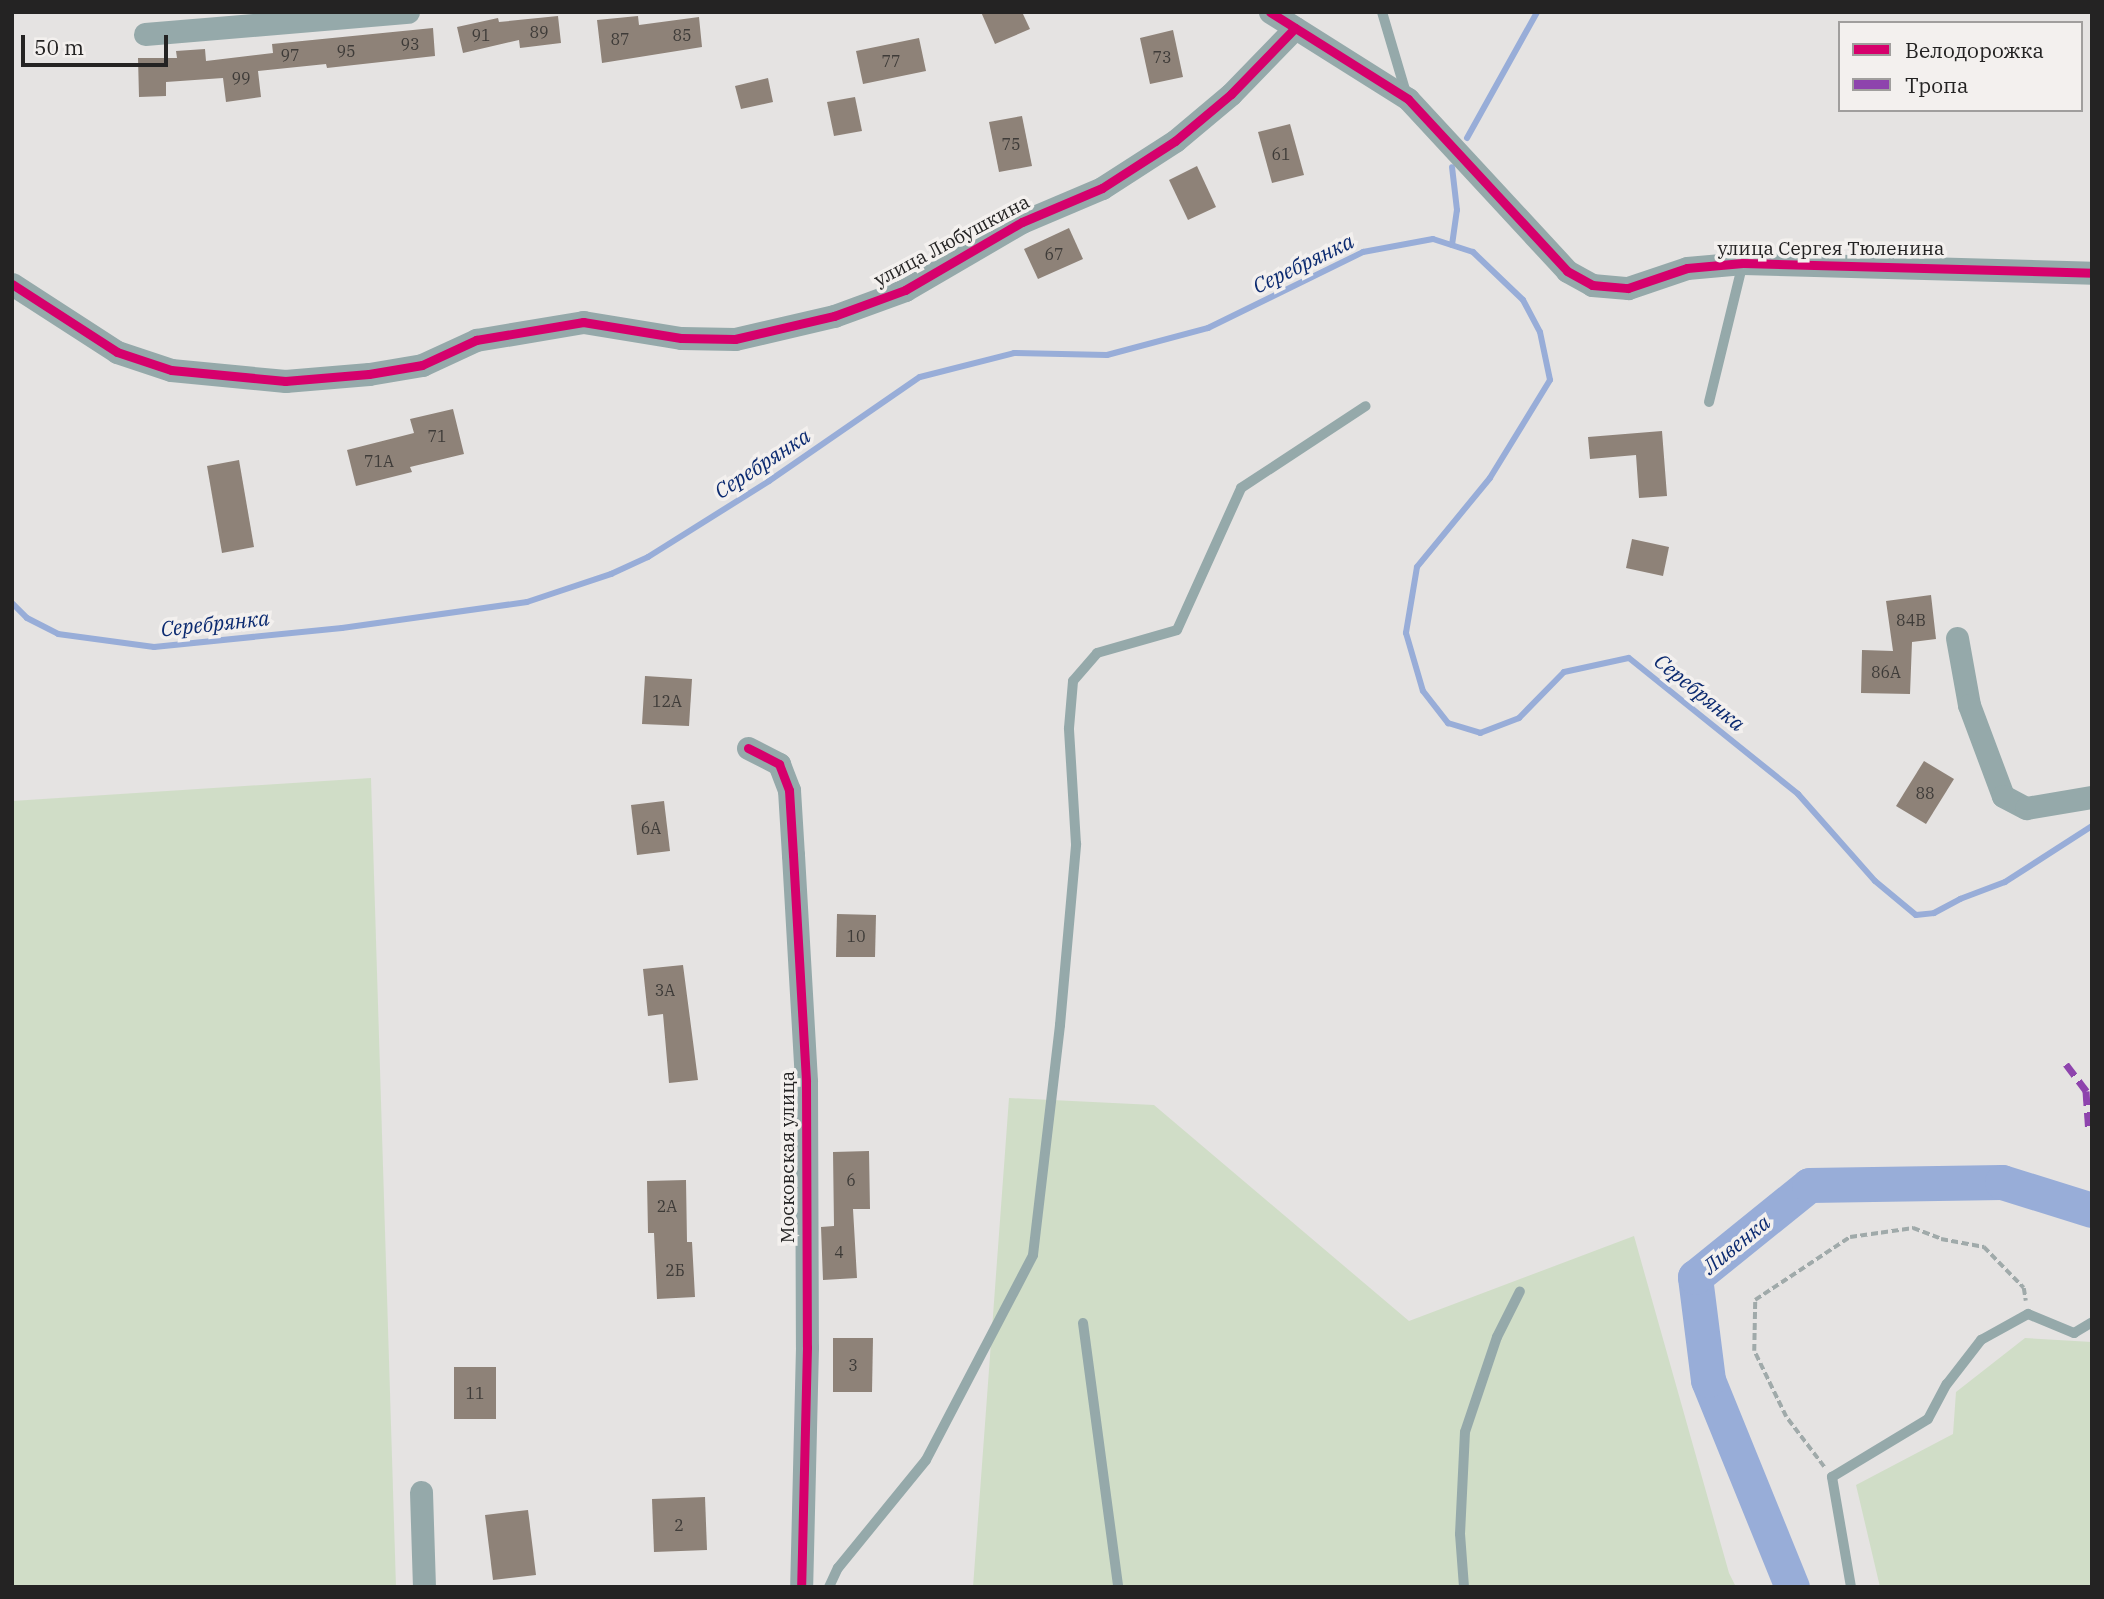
<!DOCTYPE html>
<html>
<head>
<meta charset="utf-8">
<style>
  body { margin:0 }
  #map { position:relative; width:2104px; height:1599px; overflow:hidden; background:#e5e3e2; font-family:"IBM Plex Serif",serif }
  div>[style] { position:absolute }
  [style*='--x'] { left:calc(var(--x)*1px); top:calc(var(--y)*1px); width:calc(var(--w)*1px); rotate:calc(var(--a)*1deg) }
  .green>* { inset:0; background:#d0ddc7 }
  .stream>* { height:6px; margin:-3px; padding:0 3px; transform-origin:3px; border-radius:3px; background:#98add8 }
  .river>* { height:35px; margin:-17.5px; padding:0 17.5px; transform-origin:17.5px; border-radius:17.5px; background:#98add8 }
  .building>* { inset:0; background:#8e8278 }
  .path>* { height:3.5px; margin-top:-1.75px; transform-origin:0; background:repeating-linear-gradient(90deg,#a0aaaa 0 7px,transparent 0 10.5px) }
  .service>* { height:10px; margin:-5px; padding:0 5px; transform-origin:5px; border-radius:5px; background:#95a9aa }
  .minor>* { height:23px; margin:-11.5px; padding:0 11.5px; transform-origin:11.5px; border-radius:11.5px; background:#95a9aa }
  .quiet>* { height:7px; margin-top:-3.5px; transform-origin:0; background:repeating-linear-gradient(90deg,#8e44ad 0 14px,transparent 0 21px) }
  .cycleway>* { height:9px; margin:-4.5px; padding:0 4.5px; transform-origin:4.5px; border-radius:4.5px; background:#d6006c }
  span { translate:-50% -50%; white-space:nowrap; text-align:center; line-height:1.15; -webkit-text-stroke:7px #f3f0ee; paint-order:stroke }
  .number-label { font-size:16px; color:#3e3b38 }
  .number-label span { -webkit-text-stroke-width:0 }
  .street-label { font-size:19px; color:#242323 }
  .water-label { font-size:21px; color:#0b2a70; font-style:italic }
  .frame { position:absolute; inset:0; border:14px solid #242323; pointer-events:none }
  .legend { position:absolute; left:1838px; top:21px; width:245px; height:91px; box-sizing:border-box; background:#f3f0ee; border:2px solid #a09e9d; margin:0; padding:9px 12px; list-style:none; font-size:21px; color:#242323 }
  .legend li { display:flex; align-items:center; gap:14px; height:35px }
  .legend b { width:35px; border:2px solid #a09e9d }
  .scale { position:absolute; left:21px; top:35px; width:147px; height:32px; box-sizing:border-box; border:4px solid #242323; border-top:0; padding-left:9px; font-size:21px; line-height:24px; white-space:nowrap; color:#242323; -webkit-text-stroke:5px #f3f0ee; paint-order:stroke }
</style>
</head>
<body>
<div id="map">
  <div class="green">
    <div style="clip-path:polygon(371px 778px,396px 1587px,12px 1587px,12px 801px)"></div>
    <div style="clip-path:polygon(1009px 1098px,1154px 1105px,1409px 1321px,1634px 1236px,1729px 1573px,1736px 1587px,973px 1587px)"></div>
    <div style="clip-path:polygon(2025px 1338px,2092px 1342px,2092px 1587px,1880px 1587px,1856px 1485px,1953px 1434px,1956px 1392px)"></div>
  </div>
  <div class="stream">
    <div style="--x:1467;--y:138;--w:144;--a:-60.9"></div>
    <div style="--x:1452;--y:245;--w:35;--a:-82"></div>
    <div style="--x:1457;--y:210;--w:43;--a:-96.6"></div>
    <div style="--x:12;--y:603;--w:21;--a:45"></div>
    <div style="--x:27;--y:618;--w:35;--a:27"></div>
    <div style="--x:58;--y:634;--w:97;--a:7.7"></div>
    <div style="--x:154;--y:647;--w:189;--a:-5.8"></div>
    <div style="--x:342;--y:628;--w:187;--a:-8"></div>
    <div style="--x:527;--y:602;--w:89;--a:-18.4"></div>
    <div style="--x:611;--y:574;--w:41;--a:-24.7"></div>
    <div style="--x:648;--y:557;--w:143;--a:-32.1"></div>
    <div style="--x:769;--y:481;--w:183;--a:-34.6"></div>
    <div style="--x:920;--y:377;--w:97;--a:-14.3"></div>
    <div style="--x:1014;--y:353;--w:93;--a:1.2"></div>
    <div style="--x:1107;--y:355;--w:105;--a:-15"></div>
    <div style="--x:1208;--y:328;--w:173;--a:-26.1"></div>
    <div style="--x:1363;--y:252;--w:71;--a:-10.5"></div>
    <div style="--x:1433;--y:239;--w:42;--a:18"></div>
    <div style="--x:1473;--y:252;--w:69;--a:43.8"></div>
    <div style="--x:1523;--y:300;--w:36;--a:62"></div>
    <div style="--x:1540;--y:332;--w:49;--a:78.2"></div>
    <div style="--x:1550;--y:380;--w:115;--a:121.5"></div>
    <div style="--x:1490;--y:478;--w:115;--a:129.4"></div>
    <div style="--x:1417;--y:567;--w:67;--a:99.5"></div>
    <div style="--x:1406;--y:633;--w:60;--a:73.7"></div>
    <div style="--x:1423;--y:691;--w:41;--a:52"></div>
    <div style="--x:1448;--y:723;--w:34;--a:17"></div>
    <div style="--x:1480;--y:733;--w:42;--a:-21"></div>
    <div style="--x:1519;--y:718;--w:64;--a:-45.6"></div>
    <div style="--x:1564;--y:672;--w:66;--a:-12.2"></div>
    <div style="--x:1629;--y:658;--w:217;--a:38.8"></div>
    <div style="--x:1798;--y:794;--w:116;--a:48.5"></div>
    <div style="--x:1875;--y:881;--w:53;--a:39.7"></div>
    <div style="--x:1916;--y:915;--w:18;--a:-6"></div>
    <div style="--x:1934;--y:913;--w:30;--a:-28"></div>
    <div style="--x:1960;--y:899;--w:48;--a:-20.7"></div>
    <div style="--x:2005;--y:882;--w:103;--a:-32.8"></div>
  </div>
  <div class="river">
    <div style="--x:1792;--y:1587;--w:223;--a:-112.1"></div>
    <div style="--x:1708;--y:1380;--w:104;--a:-97.2"></div>
    <div style="--x:1695;--y:1277;--w:146;--a:-38.9"></div>
    <div style="--x:1809;--y:1185;--w:193;--a:-0.9"></div>
    <div style="--x:2002;--y:1182;--w:94;--a:17.3"></div>
  </div>
  <div class="building">
    <div style="clip-path:polygon(981px 12px,1022px 12px,1030px 29px,995px 44px)"></div>
    <div style="clip-path:polygon(558px 16px,561px 43px,520px 48px,519px 40px,463px 53px,457px 27px,498px 18px,499px 22px)"></div>
    <div style="clip-path:polygon(638px 16px,639px 25px,699px 17px,702px 47px,602px 63px,597px 20px)"></div>
    <div style="clip-path:polygon(433px 28px,435px 56px,327px 68px,326px 64px,258px 71px,261px 97px,226px 102px,223px 78px,166px 82px,166px 96px,139px 97px,138px 58px,177px 58px,176px 51px,205px 49px,206px 61px,273px 53px,272px 44px)"></div>
    <div style="clip-path:polygon(1173px 30px,1183px 77px,1150px 84px,1140px 38px)"></div>
    <div style="clip-path:polygon(919px 38px,926px 71px,863px 84px,856px 51px)"></div>
    <div style="clip-path:polygon(768px 78px,773px 102px,741px 109px,735px 86px)"></div>
    <div style="clip-path:polygon(855px 97px,862px 131px,834px 136px,827px 102px)"></div>
    <div style="clip-path:polygon(1022px 116px,1032px 166px,999px 172px,989px 122px)"></div>
    <div style="clip-path:polygon(1290px 124px,1304px 175px,1272px 183px,1258px 132px)"></div>
    <div style="clip-path:polygon(1197px 166px,1216px 207px,1188px 220px,1169px 180px)"></div>
    <div style="clip-path:polygon(1069px 228px,1083px 259px,1038px 279px,1024px 249px)"></div>
    <div style="clip-path:polygon(453px 409px,464px 454px,410px 467px,412px 472px,356px 486px,347px 450px,414px 433px,410px 419px)"></div>
    <div style="clip-path:polygon(1662px 431px,1667px 496px,1639px 498px,1636px 455px,1590px 459px,1588px 437px)"></div>
    <div style="clip-path:polygon(239px 460px,254px 547px,222px 553px,207px 466px)"></div>
    <div style="clip-path:polygon(1632px 539px,1669px 547px,1663px 576px,1626px 568px)"></div>
    <div style="clip-path:polygon(1931px 595px,1936px 639px,1912px 642px,1910px 694px,1861px 693px,1862px 650px,1893px 651px,1886px 601px)"></div>
    <div style="clip-path:polygon(645px 676px,692px 679px,689px 726px,642px 724px)"></div>
    <div style="clip-path:polygon(1924px 761px,1954px 779px,1926px 824px,1896px 806px)"></div>
    <div style="clip-path:polygon(664px 801px,670px 851px,637px 855px,631px 805px)"></div>
    <div style="clip-path:polygon(837px 914px,876px 915px,875px 957px,836px 957px)"></div>
    <div style="clip-path:polygon(683px 965px,698px 1080px,669px 1083px,663px 1014px,648px 1016px,643px 969px)"></div>
    <div style="clip-path:polygon(869px 1151px,870px 1209px,853px 1209px,857px 1278px,823px 1280px,821px 1227px,834px 1226px,833px 1152px)"></div>
    <div style="clip-path:polygon(686px 1180px,687px 1242px,692px 1242px,695px 1297px,657px 1299px,654px 1233px,648px 1233px,647px 1181px)"></div>
    <div style="clip-path:polygon(833px 1338px,873px 1338px,872px 1392px,833px 1392px)"></div>
    <div style="clip-path:polygon(454px 1367px,496px 1367px,496px 1419px,454px 1419px)"></div>
    <div style="clip-path:polygon(705px 1497px,707px 1550px,654px 1552px,652px 1499px)"></div>
    <div style="clip-path:polygon(528px 1510px,536px 1575px,493px 1580px,485px 1515px)"></div>
  </div>
  <div class="path">
    <div style="--x:1824;--y:1467;--w:63;--a:-127.2"></div>
    <div style="--x:1786;--y:1417;--w:73;--a:-115.9"></div>
    <div style="--x:1754;--y:1351;--w:51;--a:-88.9"></div>
    <div style="--x:1755;--y:1300;--w:114;--a:-33.6"></div>
    <div style="--x:1850;--y:1237;--w:64;--a:-8.1"></div>
    <div style="--x:1913;--y:1228;--w:30;--a:21"></div>
    <div style="--x:1941;--y:1239;--w:44;--a:10.5"></div>
    <div style="--x:1984;--y:1247;--w:57;--a:45.7"></div>
    <div style="--x:2024;--y:1288;--w:13;--a:81"></div>
  </div>
  <div class="service">
    <div style="--x:1382;--y:12;--w:84;--a:73.5"></div>
    <div style="--x:1709;--y:402;--w:143;--a:-76.3"></div>
    <div style="--x:1083;--y:1323;--w:266;--a:82.4"></div>
    <div style="--x:829;--y:1587;--w:21;--a:-65"></div>
    <div style="--x:838;--y:1568;--w:139;--a:-50.8"></div>
    <div style="--x:926;--y:1460;--w:231;--a:-62.4"></div>
    <div style="--x:1033;--y:1255;--w:232;--a:-83.3"></div>
    <div style="--x:1060;--y:1025;--w:182;--a:-84.9"></div>
    <div style="--x:1076;--y:844;--w:116;--a:-93.5"></div>
    <div style="--x:1069;--y:728;--w:47;--a:-85.1"></div>
    <div style="--x:1073;--y:681;--w:37;--a:-49"></div>
    <div style="--x:1097;--y:653;--w:83;--a:-16"></div>
    <div style="--x:1177;--y:630;--w:156;--a:-65.7"></div>
    <div style="--x:1241;--y:488;--w:149;--a:-33.3"></div>
    <div style="--x:1464;--y:1587;--w:53;--a:-94.3"></div>
    <div style="--x:1460;--y:1534;--w:102;--a:-87.2"></div>
    <div style="--x:1465;--y:1432;--w:100;--a:-71.4"></div>
    <div style="--x:1497;--y:1337;--w:51;--a:-63.4"></div>
    <div style="--x:1851;--y:1587;--w:112;--a:-99.8"></div>
    <div style="--x:1832;--y:1477;--w:112;--a:-31.1"></div>
    <div style="--x:1928;--y:1419;--w:40;--a:-62"></div>
    <div style="--x:1947;--y:1384;--w:56;--a:-52.3"></div>
    <div style="--x:1981;--y:1340;--w:54;--a:-29"></div>
    <div style="--x:2028;--y:1314;--w:50;--a:22.4"></div>
    <div style="--x:2074;--y:1333;--w:21;--a:-31"></div>
  </div>
  <div class="minor">
    <div style="--x:1270;--y:12;--w:163;--a:32.2"></div>
    <div style="--x:1408;--y:99;--w:234;--a:47.2"></div>
    <div style="--x:1567;--y:271;--w:29;--a:29"></div>
    <div style="--x:1592;--y:285;--w:36;--a:5"></div>
    <div style="--x:1628;--y:288;--w:62;--a:-18.7"></div>
    <div style="--x:1687;--y:268;--w:56;--a:-5.1"></div>
    <div style="--x:1743;--y:263;--w:349;--a:1.6"></div>
    <div style="--x:145;--y:34;--w:264;--a:-4.8"></div>
    <div style="--x:12;--y:284;--w:125;--a:32.9"></div>
    <div style="--x:117;--y:352;--w:57;--a:18.4"></div>
    <div style="--x:171;--y:370;--w:115;--a:5.5"></div>
    <div style="--x:285;--y:381;--w:84;--a:-4.8"></div>
    <div style="--x:369;--y:374;--w:54;--a:-9.6"></div>
    <div style="--x:422;--y:365;--w:60;--a:-24.8"></div>
    <div style="--x:476;--y:340;--w:109;--a:-9.5"></div>
    <div style="--x:583;--y:322;--w:99;--a:9.3"></div>
    <div style="--x:681;--y:338;--w:54;--a:1.1"></div>
    <div style="--x:735;--y:339;--w:102;--a:-13.1"></div>
    <div style="--x:834;--y:316;--w:76;--a:-20.1"></div>
    <div style="--x:905;--y:290;--w:135;--a:-30.2"></div>
    <div style="--x:1022;--y:222;--w:87;--a:-23"></div>
    <div style="--x:1102;--y:188;--w:87;--a:-32.8"></div>
    <div style="--x:1175;--y:141;--w:73;--a:-40"></div>
    <div style="--x:1231;--y:94;--w:92;--a:-45.9"></div>
    <div style="--x:1957;--y:638;--w:68;--a:79.8"></div>
    <div style="--x:1969;--y:705;--w:97;--a:69.5"></div>
    <div style="--x:2003;--y:796;--w:26;--a:28"></div>
    <div style="--x:2026;--y:808;--w:67;--a:-9.5"></div>
    <div style="--x:748;--y:748;--w:35;--a:27"></div>
    <div style="--x:779;--y:764;--w:28;--a:69"></div>
    <div style="--x:789;--y:790;--w:65;--a:86.5"></div>
    <div style="--x:793;--y:855;--w:227;--a:86.7"></div>
    <div style="--x:806;--y:1082;--w:265;--a:89.8"></div>
    <div style="--x:807;--y:1347;--w:240;--a:91.4"></div>
    <div style="--x:421;--y:1492;--w:95;--a:88.2"></div>
  </div>
  <div class="quiet">
    <div style="--x:2066;--y:1064;--w:34;--a:53"></div>
    <div style="--x:2086;--y:1091;--w:39;--a:86"></div>
  </div>
  <div class="cycleway">
    <div style="--x:1270;--y:12;--w:163;--a:32.2"></div>
    <div style="--x:1408;--y:99;--w:234;--a:47.2"></div>
    <div style="--x:1567;--y:271;--w:29;--a:29"></div>
    <div style="--x:1592;--y:285;--w:36;--a:5"></div>
    <div style="--x:1628;--y:288;--w:62;--a:-18.7"></div>
    <div style="--x:1687;--y:268;--w:56;--a:-5.1"></div>
    <div style="--x:1743;--y:263;--w:349;--a:1.6"></div>
    <div style="--x:12;--y:284;--w:125;--a:32.9"></div>
    <div style="--x:117;--y:352;--w:57;--a:18.4"></div>
    <div style="--x:171;--y:370;--w:115;--a:5.5"></div>
    <div style="--x:285;--y:381;--w:84;--a:-4.8"></div>
    <div style="--x:369;--y:374;--w:54;--a:-9.6"></div>
    <div style="--x:422;--y:365;--w:60;--a:-24.8"></div>
    <div style="--x:476;--y:340;--w:109;--a:-9.5"></div>
    <div style="--x:583;--y:322;--w:99;--a:9.3"></div>
    <div style="--x:681;--y:338;--w:54;--a:1.1"></div>
    <div style="--x:735;--y:339;--w:102;--a:-13.1"></div>
    <div style="--x:834;--y:316;--w:76;--a:-20.1"></div>
    <div style="--x:905;--y:290;--w:135;--a:-30.2"></div>
    <div style="--x:1022;--y:222;--w:87;--a:-23"></div>
    <div style="--x:1102;--y:188;--w:87;--a:-32.8"></div>
    <div style="--x:1175;--y:141;--w:73;--a:-40"></div>
    <div style="--x:1231;--y:94;--w:92;--a:-45.9"></div>
    <div style="--x:748;--y:748;--w:35;--a:27"></div>
    <div style="--x:779;--y:764;--w:28;--a:69"></div>
    <div style="--x:789;--y:790;--w:65;--a:86.5"></div>
    <div style="--x:793;--y:855;--w:227;--a:86.7"></div>
    <div style="--x:806;--y:1082;--w:265;--a:89.8"></div>
    <div style="--x:807;--y:1347;--w:240;--a:91.4"></div>
  </div>
  <div class="number-label">
    <span style="left:539px;top:32px">89</span>
    <span style="left:481px;top:35px">91</span>
    <span style="left:682px;top:35px">85</span>
    <span style="left:620px;top:39px">87</span>
    <span style="left:410px;top:44px">93</span>
    <span style="left:346px;top:51px">95</span>
    <span style="left:290px;top:55px">97</span>
    <span style="left:1162px;top:57px">73</span>
    <span style="left:891px;top:61px">77</span>
    <span style="left:241px;top:78px">99</span>
    <span style="left:1011px;top:144px">75</span>
    <span style="left:1281px;top:154px">61</span>
    <span style="left:1054px;top:254px">67</span>
    <span style="left:437px;top:436px">71</span>
    <span style="left:379px;top:461px">71А</span>
    <span style="left:1911px;top:620px">84В</span>
    <span style="left:1886px;top:672px">86А</span>
    <span style="left:667px;top:701px">12А</span>
    <span style="left:1925px;top:793px">88</span>
    <span style="left:651px;top:828px">6А</span>
    <span style="left:856px;top:936px">10</span>
    <span style="left:665px;top:990px">3А</span>
    <span style="left:851px;top:1180px">6</span>
    <span style="left:667px;top:1206px">2А</span>
    <span style="left:839px;top:1252px">4</span>
    <span style="left:675px;top:1270px">2Б</span>
    <span style="left:853px;top:1365px">3</span>
    <span style="left:475px;top:1393px">11</span>
    <span style="left:679px;top:1525px">2</span>
  </div>
  <div class="street-label">
    <span style="left:952px;top:241px;rotate:-28deg">улица Любушкина</span>
    <span style="left:1831px;top:249px">улица Сергея Тюленина</span>
    <span style="left:788px;top:1157px;rotate:-90deg">Московская улица</span>
  </div>
  <div class="water-label">
    <span style="left:1303px;top:263px;rotate:-26deg">Серебрянка</span>
    <span style="left:762px;top:463px;rotate:-33deg">Серебрянка</span>
    <span style="left:215px;top:623px;rotate:-6deg">Серебрянка</span>
    <span style="left:1700px;top:692px;rotate:39deg">Серебрянка</span>
    <span style="left:1736px;top:1244px;rotate:-39deg">Ливенка</span>
  </div>
  <div class="frame"></div>
  <ul class="legend">
  <li><b style="height:9px;background:#d6006c"></b>Велодорожка</li>
  <li><b style="height:9px;background:#8e44ad"></b>Тропа</li>
  </ul>
  <div class="scale">50 m</div>
</div>
</body>
</html>
